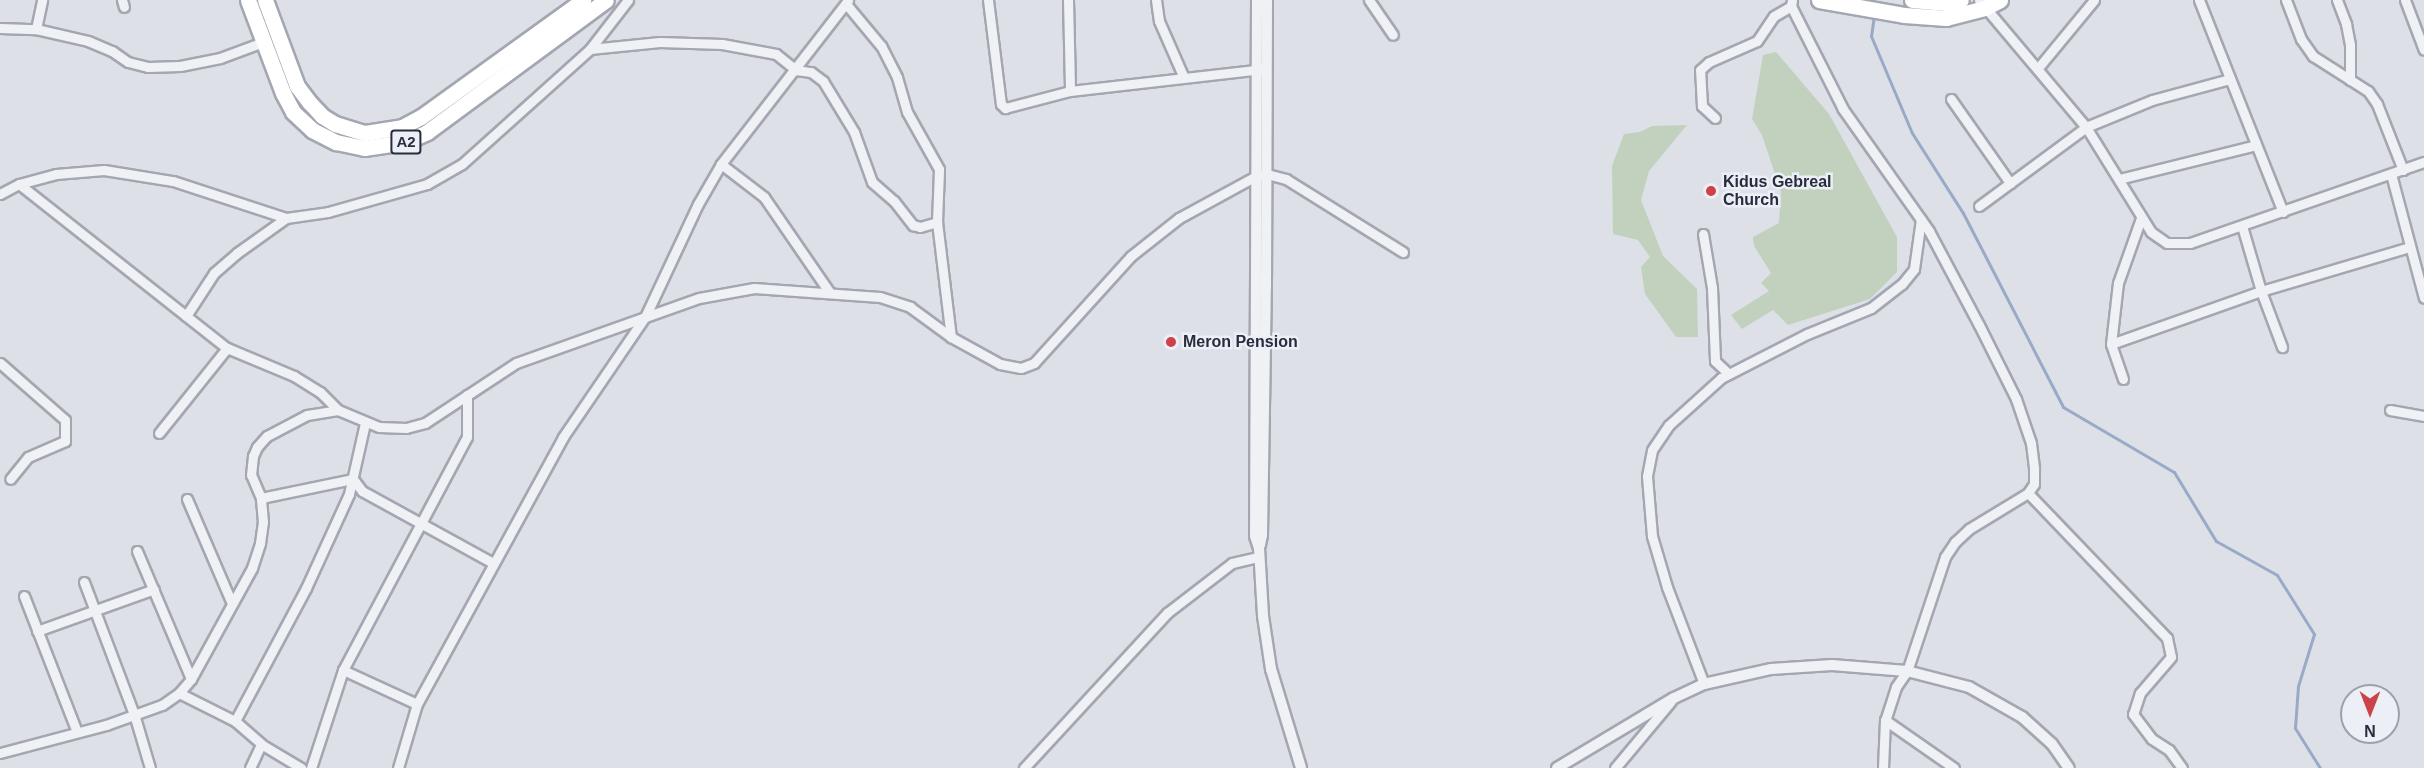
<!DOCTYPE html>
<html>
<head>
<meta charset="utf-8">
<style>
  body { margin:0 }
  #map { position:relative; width:2424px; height:768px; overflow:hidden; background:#dde0e7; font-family:Helvetica,sans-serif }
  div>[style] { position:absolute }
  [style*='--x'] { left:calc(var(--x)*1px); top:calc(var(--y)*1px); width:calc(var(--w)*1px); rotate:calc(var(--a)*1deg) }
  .green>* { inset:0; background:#c1d1be }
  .stream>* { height:3px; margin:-1.5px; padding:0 1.5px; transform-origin:1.5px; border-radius:1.5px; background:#98aac7 }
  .roads { filter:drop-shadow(2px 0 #a3a7b1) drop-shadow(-2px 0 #a3a7b1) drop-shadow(0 2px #a3a7b1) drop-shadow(0 -2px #a3a7b1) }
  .minor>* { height:9px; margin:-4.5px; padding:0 4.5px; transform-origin:4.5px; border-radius:4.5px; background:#f0f1f5 }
  .tertiary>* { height:10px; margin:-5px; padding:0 5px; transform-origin:5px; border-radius:5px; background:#f0f1f5 }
  .trunk>* { height:15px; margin:-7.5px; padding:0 7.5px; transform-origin:7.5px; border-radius:7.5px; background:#fff }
  .dots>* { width:16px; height:16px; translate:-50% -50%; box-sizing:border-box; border:3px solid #eceff5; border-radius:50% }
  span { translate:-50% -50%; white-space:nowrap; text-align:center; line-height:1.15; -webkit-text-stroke:5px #eceff5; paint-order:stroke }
  .shield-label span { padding:2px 4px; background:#eceff5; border:2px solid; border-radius:4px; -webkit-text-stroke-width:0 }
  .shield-label { font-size:15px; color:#272d3d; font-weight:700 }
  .poi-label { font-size:16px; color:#272d3d; font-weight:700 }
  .left { translate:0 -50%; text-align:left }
  .north { position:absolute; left:2340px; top:684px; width:60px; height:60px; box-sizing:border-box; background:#eceff5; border:2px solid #9da1ab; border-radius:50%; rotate:180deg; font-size:16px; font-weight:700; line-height:24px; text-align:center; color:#272d3d }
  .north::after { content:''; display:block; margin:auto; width:21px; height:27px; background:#cd4148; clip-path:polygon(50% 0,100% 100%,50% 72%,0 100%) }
</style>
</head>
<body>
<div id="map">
  <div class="green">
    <div style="clip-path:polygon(1776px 52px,1829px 114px,1897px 237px,1897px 272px,1870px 299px,1788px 325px,1773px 310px,1742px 329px,1731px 315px,1769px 291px,1761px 283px,1771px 273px,1754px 246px,1753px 237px,1779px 223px,1781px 192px,1762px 135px,1752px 119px,1763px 55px)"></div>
    <div style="clip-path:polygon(1687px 125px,1649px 171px,1641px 200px,1663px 256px,1697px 289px,1698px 337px,1676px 337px,1645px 294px,1641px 267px,1650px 257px,1638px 240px,1613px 234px,1612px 166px,1624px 134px,1640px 132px,1652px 126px)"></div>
  </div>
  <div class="stream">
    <div style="--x:1874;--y:15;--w:21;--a:98"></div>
    <div style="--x:1871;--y:36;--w:105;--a:67.1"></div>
    <div style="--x:1912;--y:133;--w:95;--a:57.5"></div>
    <div style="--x:1963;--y:213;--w:218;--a:62.7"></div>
    <div style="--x:2063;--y:407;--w:129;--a:30.4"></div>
    <div style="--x:2174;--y:472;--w:81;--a:58.7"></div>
    <div style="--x:2216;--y:541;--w:70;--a:29.1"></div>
    <div style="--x:2277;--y:575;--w:70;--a:57.9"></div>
    <div style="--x:2314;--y:634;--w:54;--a:107.1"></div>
    <div style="--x:2298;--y:686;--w:42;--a:94.1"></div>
    <div style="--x:2295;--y:728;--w:47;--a:58"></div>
  </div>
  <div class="roads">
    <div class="minor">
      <div style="--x:122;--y:0;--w:7;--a:74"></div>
      <div style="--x:988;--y:0;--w:105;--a:82.9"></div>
      <div style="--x:1001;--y:104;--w:6;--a:45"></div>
      <div style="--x:1005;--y:108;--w:67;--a:-14.7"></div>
      <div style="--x:1070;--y:91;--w:193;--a:-6.5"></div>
      <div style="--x:1068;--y:0;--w:91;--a:88.7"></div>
      <div style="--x:1156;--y:0;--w:21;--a:82"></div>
      <div style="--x:1159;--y:21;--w:62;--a:66.3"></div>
      <div style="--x:1369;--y:0;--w:42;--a:55.6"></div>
      <div style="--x:1792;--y:0;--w:6;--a:99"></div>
      <div style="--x:1791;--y:6;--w:115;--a:63.2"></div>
      <div style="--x:1843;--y:109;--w:149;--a:54.8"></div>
      <div style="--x:1929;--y:231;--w:106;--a:62"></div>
      <div style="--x:1979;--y:325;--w:83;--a:63.4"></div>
      <div style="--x:2016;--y:399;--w:46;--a:71.2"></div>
      <div style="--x:2031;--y:443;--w:26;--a:83"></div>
      <div style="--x:2034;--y:469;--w:15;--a:90"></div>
      <div style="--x:2034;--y:484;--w:11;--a:124"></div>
      <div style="--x:2028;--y:493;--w:69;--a:148.6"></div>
      <div style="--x:1969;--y:529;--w:19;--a:137"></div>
      <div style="--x:1955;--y:542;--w:18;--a:124"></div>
      <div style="--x:1945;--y:557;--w:120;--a:108.4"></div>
      <div style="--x:1907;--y:671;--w:19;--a:125"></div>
      <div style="--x:1896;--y:687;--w:35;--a:108"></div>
      <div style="--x:1885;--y:720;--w:48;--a:92.4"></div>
      <div style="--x:1979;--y:0;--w:166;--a:49.9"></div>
      <div style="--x:2086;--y:127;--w:123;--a:58.2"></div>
      <div style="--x:2151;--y:232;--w:19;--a:35"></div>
      <div style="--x:2167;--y:243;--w:23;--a:0"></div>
      <div style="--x:2190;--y:243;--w:248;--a:-19.1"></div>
      <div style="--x:2199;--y:0;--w:228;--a:68.4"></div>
      <div style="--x:2286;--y:0;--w:42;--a:69"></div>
      <div style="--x:2301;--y:39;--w:21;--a:55"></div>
      <div style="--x:2313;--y:56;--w:65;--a:32.5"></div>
      <div style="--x:2368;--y:91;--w:16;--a:55"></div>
      <div style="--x:2377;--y:104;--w:71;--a:68.5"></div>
      <div style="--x:2337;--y:0;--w:26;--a:69"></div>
      <div style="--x:2346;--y:24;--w:21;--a:79"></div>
      <div style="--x:2350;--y:45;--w:35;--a:90"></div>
      <div style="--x:2405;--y:0;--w:53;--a:69.2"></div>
      <div style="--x:0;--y:28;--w:36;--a:2"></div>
      <div style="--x:36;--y:29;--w:53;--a:13"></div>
      <div style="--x:88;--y:41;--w:26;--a:23"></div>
      <div style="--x:112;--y:51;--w:19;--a:35"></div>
      <div style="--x:128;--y:62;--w:21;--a:14"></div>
      <div style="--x:148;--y:67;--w:32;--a:-2"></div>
      <div style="--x:180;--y:66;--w:41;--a:-11.3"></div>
      <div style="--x:220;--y:58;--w:46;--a:-20.4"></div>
      <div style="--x:36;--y:29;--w:30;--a:-78"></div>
      <div style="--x:590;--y:49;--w:62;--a:-52.2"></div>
      <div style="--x:2038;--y:68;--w:88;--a:-50.5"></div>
      <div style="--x:1951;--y:99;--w:103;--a:54.9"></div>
      <div style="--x:1715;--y:118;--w:18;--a:-137"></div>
      <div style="--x:1702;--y:106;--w:36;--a:-93"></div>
      <div style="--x:1700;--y:70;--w:12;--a:-42"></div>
      <div style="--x:1709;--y:62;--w:52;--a:-23.6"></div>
      <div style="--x:1757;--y:41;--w:30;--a:-56"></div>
      <div style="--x:1774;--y:16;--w:20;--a:-30"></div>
      <div style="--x:721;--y:164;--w:54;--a:37.5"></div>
      <div style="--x:764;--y:197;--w:116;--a:55.5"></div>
      <div style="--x:2391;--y:174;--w:128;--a:75.1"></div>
      <div style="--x:2119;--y:179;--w:141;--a:-13.9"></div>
      <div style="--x:19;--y:184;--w:265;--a:38.3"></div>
      <div style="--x:227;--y:348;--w:73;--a:22.7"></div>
      <div style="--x:294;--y:376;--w:31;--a:32"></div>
      <div style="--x:320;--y:392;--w:25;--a:45"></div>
      <div style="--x:338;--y:410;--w:44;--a:22.5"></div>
      <div style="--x:379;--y:427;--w:27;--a:2"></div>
      <div style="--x:406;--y:428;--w:20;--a:-15"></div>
      <div style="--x:425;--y:423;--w:109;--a:-33.4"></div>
      <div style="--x:516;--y:363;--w:194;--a:-19.6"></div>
      <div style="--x:699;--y:298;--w:56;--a:-10.3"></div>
      <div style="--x:754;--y:288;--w:126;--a:4.1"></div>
      <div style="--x:880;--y:297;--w:32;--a:18"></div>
      <div style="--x:910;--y:307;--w:51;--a:36.2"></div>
      <div style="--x:951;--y:337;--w:56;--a:28.9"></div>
      <div style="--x:1000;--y:364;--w:21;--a:11"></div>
      <div style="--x:1021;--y:368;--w:14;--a:-21"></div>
      <div style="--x:1034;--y:363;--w:144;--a:-47.8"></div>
      <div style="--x:1131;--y:256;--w:61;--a:-38.4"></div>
      <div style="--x:1179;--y:218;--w:88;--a:-28.6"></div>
      <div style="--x:1256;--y:176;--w:11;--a:-10"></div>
      <div style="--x:1267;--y:174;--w:20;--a:15"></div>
      <div style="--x:1286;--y:179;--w:138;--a:32"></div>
      <div style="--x:0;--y:194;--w:21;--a:-28"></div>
      <div style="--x:19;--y:184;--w:38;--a:-15"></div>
      <div style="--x:56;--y:174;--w:48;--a:-4.8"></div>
      <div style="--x:104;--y:170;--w:70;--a:9.1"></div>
      <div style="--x:173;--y:181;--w:119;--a:18.1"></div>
      <div style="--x:286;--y:218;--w:42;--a:-8.1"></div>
      <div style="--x:328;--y:212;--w:103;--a:-15.8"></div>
      <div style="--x:427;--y:184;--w:40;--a:-29.7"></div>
      <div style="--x:462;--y:164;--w:172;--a:-41.9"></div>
      <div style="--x:590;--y:49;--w:70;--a:-5.7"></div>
      <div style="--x:660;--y:42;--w:62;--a:1.8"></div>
      <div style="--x:722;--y:44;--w:55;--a:10.5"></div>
      <div style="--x:776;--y:54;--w:26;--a:39"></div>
      <div style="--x:796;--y:70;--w:15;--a:8"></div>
      <div style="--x:811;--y:72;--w:15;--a:37"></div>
      <div style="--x:823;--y:81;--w:60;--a:58.7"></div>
      <div style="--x:854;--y:132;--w:53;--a:70.2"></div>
      <div style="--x:872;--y:182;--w:29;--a:41"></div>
      <div style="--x:894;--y:201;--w:31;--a:52"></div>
      <div style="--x:913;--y:225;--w:7;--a:16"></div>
      <div style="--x:920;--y:227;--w:18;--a:-16"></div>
      <div style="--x:937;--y:222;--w:53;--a:-87.8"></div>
      <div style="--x:939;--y:169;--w:65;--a:-119.3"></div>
      <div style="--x:907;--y:112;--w:36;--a:-106"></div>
      <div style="--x:897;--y:77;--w:35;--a:-117"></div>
      <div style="--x:881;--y:46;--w:55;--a:-129.8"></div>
      <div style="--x:1979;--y:206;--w:133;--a:-36.4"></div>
      <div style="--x:2086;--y:127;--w:71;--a:-22.2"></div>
      <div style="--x:2152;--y:100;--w:81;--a:-15.1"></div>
      <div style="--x:937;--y:222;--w:116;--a:83.1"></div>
      <div style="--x:2242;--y:226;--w:68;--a:73.7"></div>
      <div style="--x:2261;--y:291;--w:60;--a:69.4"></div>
      <div style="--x:1703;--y:234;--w:55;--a:80.5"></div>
      <div style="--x:1712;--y:288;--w:73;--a:87.6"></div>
      <div style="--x:1715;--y:361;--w:19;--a:43"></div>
      <div style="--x:186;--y:316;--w:51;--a:-56.9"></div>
      <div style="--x:214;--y:273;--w:30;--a:-41"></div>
      <div style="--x:237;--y:253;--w:60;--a:-35.5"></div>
      <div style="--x:2111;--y:344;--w:159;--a:-19.5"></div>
      <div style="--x:2261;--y:291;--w:155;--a:-16.5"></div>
      <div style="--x:0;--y:363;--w:86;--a:41.2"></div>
      <div style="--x:65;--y:420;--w:21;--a:90"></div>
      <div style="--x:65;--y:441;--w:40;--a:156.6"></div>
      <div style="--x:28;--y:457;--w:28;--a:129"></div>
      <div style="--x:2123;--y:379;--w:37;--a:-109"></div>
      <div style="--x:2111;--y:344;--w:61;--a:-83.5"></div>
      <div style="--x:2118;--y:283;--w:69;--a:-70.5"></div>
      <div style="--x:2390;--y:410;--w:35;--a:10"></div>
      <div style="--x:159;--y:433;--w:109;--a:-51.3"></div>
      <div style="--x:2028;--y:493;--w:201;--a:46.2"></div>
      <div style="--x:2167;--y:638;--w:19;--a:78"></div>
      <div style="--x:2171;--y:657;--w:48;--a:130.7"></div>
      <div style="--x:2140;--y:693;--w:22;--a:108"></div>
      <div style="--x:2133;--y:714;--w:31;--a:53"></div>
      <div style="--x:2152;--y:739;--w:20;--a:33"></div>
      <div style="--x:2169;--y:750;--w:22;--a:54"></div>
      <div style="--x:261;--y:498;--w:94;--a:-11.7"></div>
      <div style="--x:353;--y:479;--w:15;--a:53"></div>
      <div style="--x:362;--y:491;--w:149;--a:28.8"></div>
      <div style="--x:187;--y:499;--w:111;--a:66.7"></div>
      <div style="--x:137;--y:551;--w:139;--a:67.1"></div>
      <div style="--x:84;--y:582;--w:141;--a:69.3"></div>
      <div style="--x:134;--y:714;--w:56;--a:73.5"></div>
      <div style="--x:24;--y:596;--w:146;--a:68.7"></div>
      <div style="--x:37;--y:631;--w:124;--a:-19.7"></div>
      <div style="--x:343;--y:670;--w:81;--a:24.7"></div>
      <div style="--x:1704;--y:684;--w:104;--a:-110.9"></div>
      <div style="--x:1667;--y:587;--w:53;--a:-106.4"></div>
      <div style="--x:1652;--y:536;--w:60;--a:-94.8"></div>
      <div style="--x:1647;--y:476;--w:26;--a:-79"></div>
      <div style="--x:1652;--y:450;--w:30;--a:-56"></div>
      <div style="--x:1669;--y:425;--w:70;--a:-42.1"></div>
      <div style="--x:1721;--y:378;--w:97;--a:-27.1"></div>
      <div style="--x:1807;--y:334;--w:69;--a:-22.1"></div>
      <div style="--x:1871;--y:308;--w:39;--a:-38"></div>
      <div style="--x:1902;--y:284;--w:19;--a:-51"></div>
      <div style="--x:1914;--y:269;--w:50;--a:-82"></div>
      <div style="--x:179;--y:693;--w:63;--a:26.6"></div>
      <div style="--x:235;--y:721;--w:35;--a:41"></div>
      <div style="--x:261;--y:744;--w:47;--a:31"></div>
      <div style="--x:1885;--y:720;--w:84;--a:34.8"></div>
      <div style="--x:235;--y:721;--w:151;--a:-61.9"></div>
      <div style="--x:306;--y:588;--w:103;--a:-65.4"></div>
      <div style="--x:349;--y:494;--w:73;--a:-77.3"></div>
      <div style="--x:0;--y:753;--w:110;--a:-14.8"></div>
      <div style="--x:106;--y:725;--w:59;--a:-19.7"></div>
      <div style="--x:162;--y:705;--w:21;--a:-35"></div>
      <div style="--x:179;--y:693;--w:18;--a:-49"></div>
      <div style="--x:191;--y:679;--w:127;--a:-61.2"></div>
      <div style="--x:252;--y:568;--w:26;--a:-72"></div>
      <div style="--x:260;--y:543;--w:21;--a:-82"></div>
      <div style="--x:263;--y:522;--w:24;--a:-95"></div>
      <div style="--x:261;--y:498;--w:25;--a:-113"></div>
      <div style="--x:251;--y:475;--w:19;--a:-84"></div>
      <div style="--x:253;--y:456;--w:10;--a:-66"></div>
      <div style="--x:257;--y:447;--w:15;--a:-48"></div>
      <div style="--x:267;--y:436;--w:45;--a:-27.7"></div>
      <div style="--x:307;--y:415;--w:31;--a:-9"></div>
      <div style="--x:250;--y:768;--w:26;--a:-65"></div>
      <div style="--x:311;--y:768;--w:103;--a:-71.9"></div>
      <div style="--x:343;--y:670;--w:264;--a:-62"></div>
      <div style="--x:467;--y:437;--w:42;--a:-90"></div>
      <div style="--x:398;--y:768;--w:67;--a:-73.5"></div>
      <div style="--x:417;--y:704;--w:304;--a:-61.3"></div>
      <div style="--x:563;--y:437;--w:145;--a:-55.7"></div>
      <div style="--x:645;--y:317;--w:125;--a:-64.9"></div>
      <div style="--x:698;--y:204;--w:46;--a:-60.1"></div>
      <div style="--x:721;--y:164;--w:207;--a:-52.2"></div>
      <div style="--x:1024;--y:768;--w:211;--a:-47.3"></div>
      <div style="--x:1167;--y:613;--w:82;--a:-37.6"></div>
      <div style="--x:1232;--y:563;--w:28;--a:-13"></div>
      <div style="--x:1615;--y:768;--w:87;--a:-50.1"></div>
    </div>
    <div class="tertiary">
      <div style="--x:1257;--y:0;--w:536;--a:90.21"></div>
      <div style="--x:1255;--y:536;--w:13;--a:72"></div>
      <div style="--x:1259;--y:548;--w:68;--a:86.6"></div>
      <div style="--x:1263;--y:616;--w:54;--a:81.4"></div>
      <div style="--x:1271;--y:669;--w:103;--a:73.1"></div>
      <div style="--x:1260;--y:545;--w:10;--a:-79"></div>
      <div style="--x:1262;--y:535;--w:249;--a:-89.1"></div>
      <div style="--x:1266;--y:286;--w:286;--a:-89.8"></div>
      <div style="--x:1557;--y:768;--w:136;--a:-30.9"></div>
      <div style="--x:1674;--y:698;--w:33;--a:-25"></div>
      <div style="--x:1704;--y:684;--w:69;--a:-12.6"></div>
      <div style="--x:1771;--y:669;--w:61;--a:-3.8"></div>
      <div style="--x:1832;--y:665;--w:75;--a:4.6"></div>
      <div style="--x:1907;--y:671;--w:64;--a:14.5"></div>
      <div style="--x:1969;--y:687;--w:61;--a:29.5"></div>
      <div style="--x:2022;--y:717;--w:40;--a:42"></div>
      <div style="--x:2052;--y:744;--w:29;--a:55"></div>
    </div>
    <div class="trunk">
      <div style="--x:248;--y:0;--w:99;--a:69.4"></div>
      <div style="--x:283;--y:93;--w:21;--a:62"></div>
      <div style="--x:293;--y:112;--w:26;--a:43"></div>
      <div style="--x:312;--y:130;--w:27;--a:27"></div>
      <div style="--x:336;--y:142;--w:29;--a:12"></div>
      <div style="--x:364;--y:148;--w:41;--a:-8.3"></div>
      <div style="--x:405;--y:142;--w:24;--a:-24"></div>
      <div style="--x:427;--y:132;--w:222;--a:-36.4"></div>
      <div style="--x:265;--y:0;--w:92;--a:69.6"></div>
      <div style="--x:297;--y:86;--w:21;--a:53"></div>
      <div style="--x:310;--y:103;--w:18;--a:47"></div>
      <div style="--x:322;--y:116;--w:15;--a:32"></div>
      <div style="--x:335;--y:124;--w:31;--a:17"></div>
      <div style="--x:365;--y:133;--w:37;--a:-9"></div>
      <div style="--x:402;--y:127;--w:21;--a:-28"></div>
      <div style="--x:421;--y:117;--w:200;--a:-35.8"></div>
      <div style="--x:1819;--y:0;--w:86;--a:10"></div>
      <div style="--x:1904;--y:15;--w:42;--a:4.1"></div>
      <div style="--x:1946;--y:18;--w:40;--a:-14.4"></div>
      <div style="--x:1985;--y:8;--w:17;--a:-28"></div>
      <div style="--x:1912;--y:0;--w:37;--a:5"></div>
      <div style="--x:1949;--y:3;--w:12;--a:-14"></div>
    </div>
  </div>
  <div class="dots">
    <div style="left:1711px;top:191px;background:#cd4148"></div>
    <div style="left:1171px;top:342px;background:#cd4148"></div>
  </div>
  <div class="shield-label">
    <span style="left:406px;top:142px">A2</span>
  </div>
  <div class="poi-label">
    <span class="left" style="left:1723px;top:191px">Kidus Gebreal<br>Church</span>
    <span class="left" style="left:1183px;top:342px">Meron Pension</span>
  </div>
  <div class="north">N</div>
</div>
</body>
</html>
